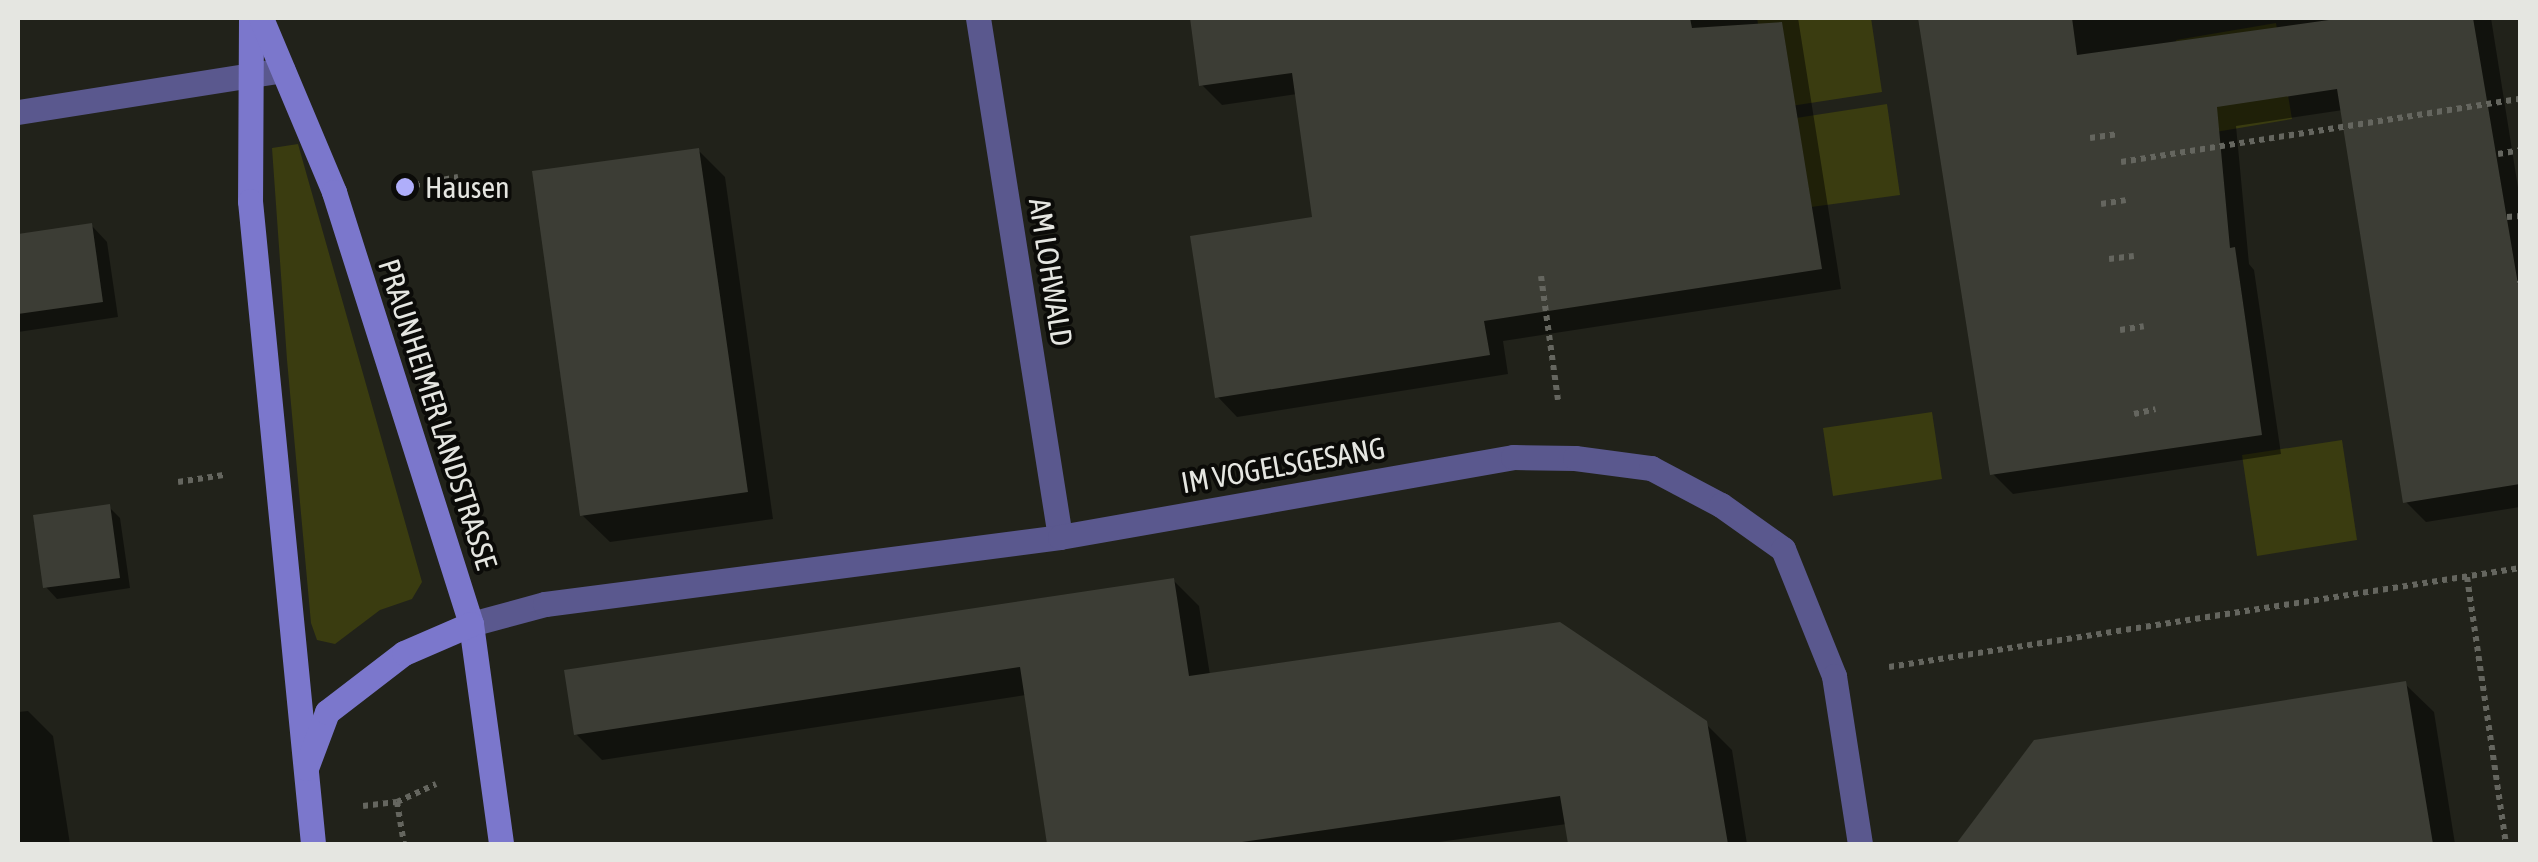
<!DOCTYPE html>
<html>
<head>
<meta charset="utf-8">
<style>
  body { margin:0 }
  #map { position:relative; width:2538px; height:862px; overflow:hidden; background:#21221a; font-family:"Asap Condensed",sans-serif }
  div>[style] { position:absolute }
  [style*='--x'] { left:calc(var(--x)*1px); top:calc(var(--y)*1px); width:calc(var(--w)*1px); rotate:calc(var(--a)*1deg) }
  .green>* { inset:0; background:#3a3c10 }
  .shadow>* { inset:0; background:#0007 }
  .building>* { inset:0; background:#3c3d35 }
  .path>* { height:6px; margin-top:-3px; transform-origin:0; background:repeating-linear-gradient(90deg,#65665f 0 5px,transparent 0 10px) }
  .minor>* { height:25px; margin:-12.5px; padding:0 12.5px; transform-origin:12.5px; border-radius:12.5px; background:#5a588e }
  .secondary>* { height:25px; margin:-12.5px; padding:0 12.5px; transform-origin:12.5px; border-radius:12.5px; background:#7b77cc }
  .dots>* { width:28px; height:28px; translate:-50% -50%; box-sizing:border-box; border:5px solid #0b0b08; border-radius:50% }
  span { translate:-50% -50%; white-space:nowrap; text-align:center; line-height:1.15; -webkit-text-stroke:8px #0b0b08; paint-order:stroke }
  .poi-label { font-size:30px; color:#e5e6e1 }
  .left { translate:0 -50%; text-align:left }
  .street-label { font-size:30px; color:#e5e6e1 }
  .frame { position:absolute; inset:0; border:20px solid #e5e6e1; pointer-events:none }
</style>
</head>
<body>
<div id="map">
  <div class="green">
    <div style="clip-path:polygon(1757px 18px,1871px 18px,1882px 92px,1772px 109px)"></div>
    <div style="clip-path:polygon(2276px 23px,2292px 119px,2192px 136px,2176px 40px)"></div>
    <div style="clip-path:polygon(1887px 104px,1900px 195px,1789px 210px,1776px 121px)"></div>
    <div style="clip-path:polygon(298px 144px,422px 582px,412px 599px,380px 610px,335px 644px,317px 640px,311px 623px,287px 360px,272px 148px)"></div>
    <div style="clip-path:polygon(1932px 412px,1942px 479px,1833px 496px,1823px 428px)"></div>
    <div style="clip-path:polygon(2342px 440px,2357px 540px,2257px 556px,2242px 455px)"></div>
  </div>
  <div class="shadow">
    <div style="clip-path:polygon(1192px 18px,1798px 18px,1841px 289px,1503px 341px,1508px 374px,1237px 417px,1217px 396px,1315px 219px,1297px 94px,1222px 105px,1201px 84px)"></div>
    <div style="clip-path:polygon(1921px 18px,2491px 18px,2520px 200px,2520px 507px,2426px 522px,2406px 502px,2343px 110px,2236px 126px,2249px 264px,2254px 270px,2281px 454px,2013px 494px,1993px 474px)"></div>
    <div style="clip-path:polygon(698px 150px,725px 177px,773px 519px,610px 542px,582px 515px)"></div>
    <div style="clip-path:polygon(92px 226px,107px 242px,118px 317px,18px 332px,18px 236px)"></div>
    <div style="clip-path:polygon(109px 507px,120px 518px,130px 588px,57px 599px,46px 587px)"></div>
    <div style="clip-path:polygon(1173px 580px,1199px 606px,1210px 675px,1705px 723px,1732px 750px,1747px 844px,1570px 844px,1567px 824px,1425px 844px,1049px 844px,1026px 695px,602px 760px,576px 734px)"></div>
    <div style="clip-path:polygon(2405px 684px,2434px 712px,2455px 844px,1968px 844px,1966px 835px)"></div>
    <div style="clip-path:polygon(28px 711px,53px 736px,70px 844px,18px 844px,18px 712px)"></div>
  </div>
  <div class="building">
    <div style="clip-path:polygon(1190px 18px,1690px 18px,1692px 28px,1782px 22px,1822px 269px,1484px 321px,1490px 355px,1215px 398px,1190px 236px,1312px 217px,1292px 73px,1199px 86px)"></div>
    <div style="clip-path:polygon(1918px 18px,2072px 18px,2077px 55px,2343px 18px,2473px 18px,2520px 296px,2520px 484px,2403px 503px,2337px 89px,2217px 107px,2230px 248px,2235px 247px,2262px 435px,1990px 475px)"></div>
    <div style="clip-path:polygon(699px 148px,748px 492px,580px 516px,532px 171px)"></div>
    <div style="clip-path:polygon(92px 223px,103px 302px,18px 314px,18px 234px)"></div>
    <div style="clip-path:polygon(110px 504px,120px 578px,43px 588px,33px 515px)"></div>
    <div style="clip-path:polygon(1174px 578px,1189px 676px,1560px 622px,1707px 721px,1728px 844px,1568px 844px,1560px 796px,1228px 844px,1047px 844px,1020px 667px,574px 735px,564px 670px)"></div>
    <div style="clip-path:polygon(2406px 681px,2433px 844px,1956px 844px,2034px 740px)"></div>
  </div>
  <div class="path">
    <div style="--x:2090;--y:138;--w:27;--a:-8"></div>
    <div style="--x:2498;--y:154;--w:22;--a:-10"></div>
    <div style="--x:2121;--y:162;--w:404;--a:-9"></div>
    <div style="--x:405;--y:187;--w:54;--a:-10.7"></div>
    <div style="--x:2101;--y:204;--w:25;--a:-9"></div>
    <div style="--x:2507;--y:217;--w:13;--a:-4"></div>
    <div style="--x:2109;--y:259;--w:25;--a:-7"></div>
    <div style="--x:1541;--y:276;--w:125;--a:82.2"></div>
    <div style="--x:2518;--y:284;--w:2;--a:-27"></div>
    <div style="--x:2120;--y:330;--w:24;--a:-9"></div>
    <div style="--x:2134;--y:414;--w:22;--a:-13"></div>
    <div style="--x:178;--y:482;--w:46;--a:-8.8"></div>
    <div style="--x:2467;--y:577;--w:270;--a:81.7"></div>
    <div style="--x:1889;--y:667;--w:639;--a:-8.92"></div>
    <div style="--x:397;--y:802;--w:43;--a:80.5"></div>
    <div style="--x:363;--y:806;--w:34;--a:-7"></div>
    <div style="--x:397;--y:802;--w:43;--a:-24.8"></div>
  </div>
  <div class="minor">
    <div style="--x:978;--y:18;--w:525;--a:81.02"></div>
    <div style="--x:18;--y:112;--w:268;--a:-9"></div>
    <div style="--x:471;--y:624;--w:77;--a:-15.1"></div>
    <div style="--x:545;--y:604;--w:519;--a:-7.41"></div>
    <div style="--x:1060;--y:537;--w:460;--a:-10"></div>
    <div style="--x:1513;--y:457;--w:62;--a:0.9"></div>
    <div style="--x:1575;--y:458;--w:77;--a:7.5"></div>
    <div style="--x:1651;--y:468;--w:79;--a:27.9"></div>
    <div style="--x:1721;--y:505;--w:76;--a:35.4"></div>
    <div style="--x:1783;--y:549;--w:137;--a:68.1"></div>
    <div style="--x:1834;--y:676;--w:170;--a:81.2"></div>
  </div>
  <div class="secondary">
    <div style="--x:251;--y:18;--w:183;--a:90.3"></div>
    <div style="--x:250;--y:201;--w:646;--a:84.4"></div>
    <div style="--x:261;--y:18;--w:189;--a:67.2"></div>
    <div style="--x:334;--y:192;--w:453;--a:72.4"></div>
    <div style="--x:471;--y:624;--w:222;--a:82.2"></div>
    <div style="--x:306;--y:768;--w:60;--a:-69.4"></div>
    <div style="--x:327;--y:712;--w:97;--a:-37.5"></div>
    <div style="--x:404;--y:653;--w:73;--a:-23.4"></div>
  </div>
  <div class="dots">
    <div style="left:405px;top:187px;background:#afaefa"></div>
  </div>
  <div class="poi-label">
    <span class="left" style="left:425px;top:187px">Hausen</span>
  </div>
  <div class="street-label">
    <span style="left:1051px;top:272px;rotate:81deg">AM LOHWALD</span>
    <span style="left:438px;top:414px;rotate:72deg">PRAUNHEIMER LANDSTRASSE</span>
    <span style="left:1283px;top:465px;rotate:-10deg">IM VOGELSGESANG</span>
  </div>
  <div class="frame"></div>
</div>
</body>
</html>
